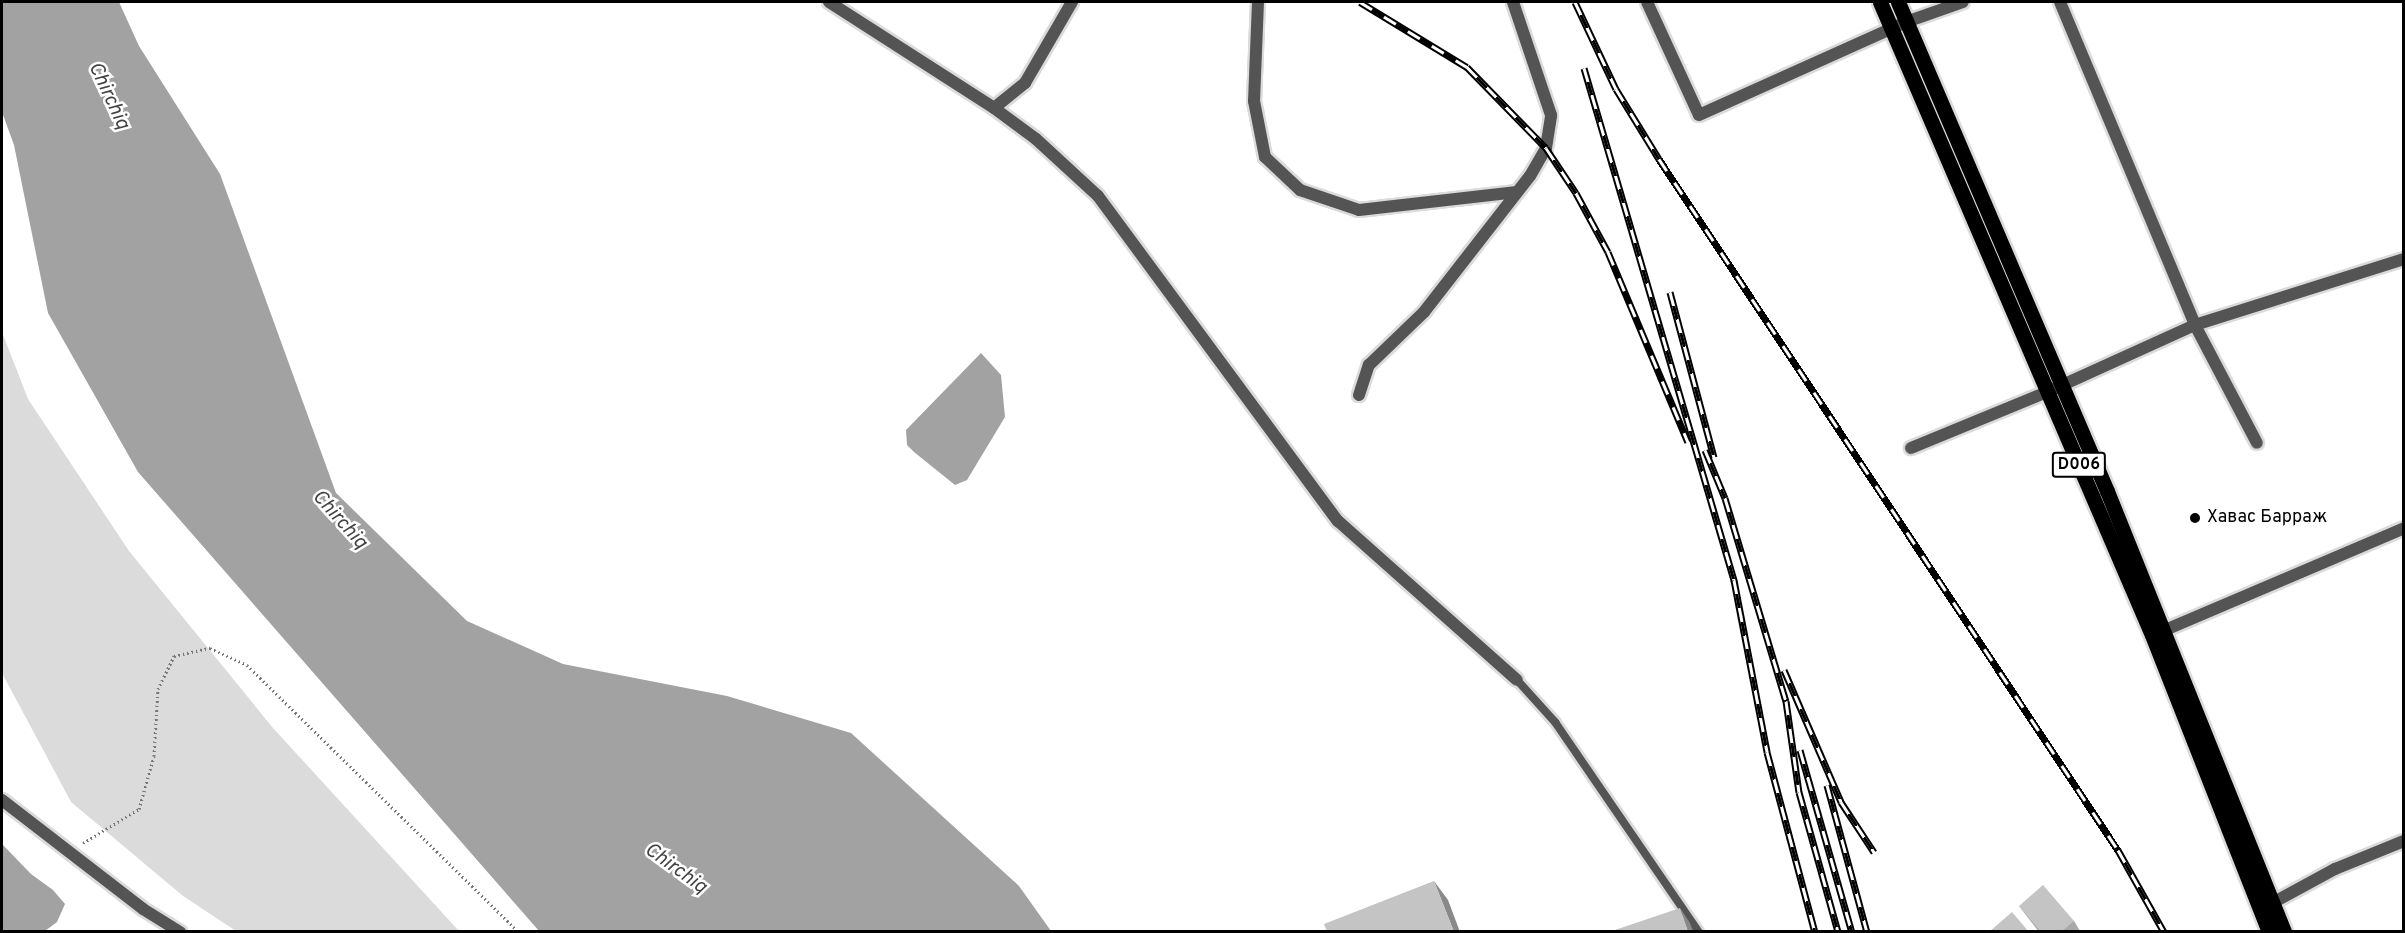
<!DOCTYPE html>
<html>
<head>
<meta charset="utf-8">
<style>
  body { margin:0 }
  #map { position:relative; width:2405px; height:933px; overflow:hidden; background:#fff; font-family:Overpass,sans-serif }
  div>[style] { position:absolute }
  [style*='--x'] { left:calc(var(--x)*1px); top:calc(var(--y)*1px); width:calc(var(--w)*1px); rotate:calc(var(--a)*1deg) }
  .green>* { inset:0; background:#dbdbdb }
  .water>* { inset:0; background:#a2a2a2 }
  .path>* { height:3px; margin-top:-1.5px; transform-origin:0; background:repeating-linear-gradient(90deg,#767676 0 1.5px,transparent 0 4.5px) }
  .roads { filter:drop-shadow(2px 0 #dbdbdb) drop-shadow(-2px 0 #dbdbdb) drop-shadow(0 2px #dbdbdb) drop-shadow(0 -2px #dbdbdb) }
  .lane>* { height:8px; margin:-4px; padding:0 4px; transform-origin:4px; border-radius:4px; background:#545454 }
  .street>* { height:12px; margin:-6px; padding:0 6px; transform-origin:6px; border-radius:6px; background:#545454 }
  .primary>* { height:15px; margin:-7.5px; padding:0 7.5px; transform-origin:7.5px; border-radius:7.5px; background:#000 }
  .rail>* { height:7px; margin-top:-3.5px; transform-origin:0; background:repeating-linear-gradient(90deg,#fff 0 14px,#000 0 28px); box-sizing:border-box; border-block:2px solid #000 }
  .wall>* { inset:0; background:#a9a9a9 }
  .shaded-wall>* { inset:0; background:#898989 }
  .building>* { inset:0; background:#c4c4c4 }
  .dots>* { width:16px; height:16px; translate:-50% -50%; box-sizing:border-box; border:3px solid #fff; border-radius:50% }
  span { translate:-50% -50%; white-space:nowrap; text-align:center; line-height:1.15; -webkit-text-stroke:5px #fff; paint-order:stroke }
  .shield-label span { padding:2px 4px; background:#fff; border:2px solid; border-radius:4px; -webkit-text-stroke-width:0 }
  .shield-label { font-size:16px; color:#000; font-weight:700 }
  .poi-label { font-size:18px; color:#000 }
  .left { translate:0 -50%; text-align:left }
  .water-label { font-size:20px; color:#434343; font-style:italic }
  .frame { position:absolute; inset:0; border:3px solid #000; pointer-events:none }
</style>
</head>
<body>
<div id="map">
  <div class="green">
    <div style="clip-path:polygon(2px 332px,28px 399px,129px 551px,273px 728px,459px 931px,236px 931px,183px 896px,71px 802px,2px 673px)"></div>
  </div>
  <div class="water">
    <div style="clip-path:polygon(2px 2px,119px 2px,139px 46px,220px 174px,336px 493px,467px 621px,563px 664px,727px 696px,851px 733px,1019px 886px,1051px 931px,539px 931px,138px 472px,48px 313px,14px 145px,2px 112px)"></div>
    <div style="clip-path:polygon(981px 353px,1001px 375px,1005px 417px,967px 480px,955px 485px,914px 452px,907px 445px,906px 430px)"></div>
    <div style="clip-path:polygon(2px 844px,31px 874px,53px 890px,65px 904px,57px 922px,45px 931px,2px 931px)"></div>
  </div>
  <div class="path">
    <div style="--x:83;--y:843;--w:66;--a:-31.3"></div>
    <div style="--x:139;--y:809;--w:55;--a:-74.2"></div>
    <div style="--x:154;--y:756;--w:67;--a:-86.6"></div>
    <div style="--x:158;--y:689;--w:37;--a:-64"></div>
    <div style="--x:174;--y:656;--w:37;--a:-13"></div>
    <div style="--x:210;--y:648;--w:41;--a:24.7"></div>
    <div style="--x:247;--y:665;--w:381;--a:44.5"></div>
  </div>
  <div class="roads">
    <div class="lane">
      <div style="--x:1517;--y:680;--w:57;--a:47.9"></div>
      <div style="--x:1555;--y:722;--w:255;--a:55.6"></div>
    </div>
    <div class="street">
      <div style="--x:829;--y:2;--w:196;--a:32.7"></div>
      <div style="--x:994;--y:108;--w:52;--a:36.4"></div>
      <div style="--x:1036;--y:139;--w:84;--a:42.6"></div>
      <div style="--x:1098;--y:196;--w:404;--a:53.6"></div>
      <div style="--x:1338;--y:521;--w:239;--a:41.6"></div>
      <div style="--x:1258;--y:2;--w:99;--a:92.3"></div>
      <div style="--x:1254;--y:101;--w:57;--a:78.9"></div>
      <div style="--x:1265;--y:157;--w:48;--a:43.3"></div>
      <div style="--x:1300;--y:190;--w:62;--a:18.7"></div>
      <div style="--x:1359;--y:210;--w:159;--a:-6.5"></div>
      <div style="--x:1647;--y:2;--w:124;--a:65.3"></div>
      <div style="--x:1699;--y:115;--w:227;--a:-24.2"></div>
      <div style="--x:1906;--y:22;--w:60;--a:-19.3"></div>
      <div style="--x:2060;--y:2;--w:350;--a:67.3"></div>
      <div style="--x:2195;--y:325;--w:133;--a:62.3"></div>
      <div style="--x:994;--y:108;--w:40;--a:-39"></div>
      <div style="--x:1025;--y:83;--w:94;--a:-59.9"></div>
      <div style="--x:1359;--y:395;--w:32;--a:-72"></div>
      <div style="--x:1369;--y:365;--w:76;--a:-43.9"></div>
      <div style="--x:1424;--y:312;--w:172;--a:-52.1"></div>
      <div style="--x:1530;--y:176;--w:32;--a:-60"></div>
      <div style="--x:1546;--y:148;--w:33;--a:-81"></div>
      <div style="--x:1551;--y:115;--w:119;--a:-108.6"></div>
      <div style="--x:1911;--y:448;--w:147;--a:-22.4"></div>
      <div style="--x:2047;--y:392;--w:162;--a:-24.4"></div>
      <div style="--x:2195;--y:325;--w:219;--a:-17.5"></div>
      <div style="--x:2156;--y:634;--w:270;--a:-23.1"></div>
      <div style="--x:2;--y:800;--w:178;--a:37.7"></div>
      <div style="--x:143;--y:909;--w:44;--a:31.9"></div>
      <div style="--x:2265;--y:907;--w:80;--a:-28.5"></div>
      <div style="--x:2335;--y:869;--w:74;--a:-22.1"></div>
    </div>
    <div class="primary">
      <div style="--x:1880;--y:2;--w:689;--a:66.75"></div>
      <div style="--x:2152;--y:635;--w:319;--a:68.5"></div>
      <div style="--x:1898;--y:2;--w:532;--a:66.86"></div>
      <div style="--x:2107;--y:491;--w:475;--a:68.1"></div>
    </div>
  </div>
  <div class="rail">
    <div style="--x:1360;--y:2;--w:125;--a:31.3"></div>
    <div style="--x:1467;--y:67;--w:113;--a:45.7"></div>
    <div style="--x:1546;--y:148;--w:54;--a:56.3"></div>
    <div style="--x:1576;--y:193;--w:67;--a:61.5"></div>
    <div style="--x:1608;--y:252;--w:206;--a:67.2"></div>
    <div style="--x:1575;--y:2;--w:96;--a:64.8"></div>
    <div style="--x:1616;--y:89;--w:82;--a:58.4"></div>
    <div style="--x:1659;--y:159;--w:830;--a:56.41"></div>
    <div style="--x:2118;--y:850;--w:94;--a:60.7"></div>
    <div style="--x:1584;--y:68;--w:534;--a:73.67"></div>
    <div style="--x:1734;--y:580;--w:175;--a:79.1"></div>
    <div style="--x:1767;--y:752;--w:186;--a:75.1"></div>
    <div style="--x:1670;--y:292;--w:171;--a:75.1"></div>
    <div style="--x:1705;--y:450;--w:52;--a:67.4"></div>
    <div style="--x:1725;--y:498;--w:212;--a:73.3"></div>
    <div style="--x:1786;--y:701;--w:92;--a:81.9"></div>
    <div style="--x:1799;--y:792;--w:145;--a:74.4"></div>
    <div style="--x:1784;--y:670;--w:144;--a:66.6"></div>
    <div style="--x:1841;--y:802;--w:60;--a:56.6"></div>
    <div style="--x:1800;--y:750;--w:189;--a:74.1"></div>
    <div style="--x:1827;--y:785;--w:152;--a:74.8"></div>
  </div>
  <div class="wall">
    <div style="clip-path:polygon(2019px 906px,2074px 921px,2080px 931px,2039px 932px)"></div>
  </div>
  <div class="shaded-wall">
    <div style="clip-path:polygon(1434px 881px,1448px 900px,1460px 932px,1454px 932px)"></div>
    <div style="clip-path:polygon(1680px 908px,1690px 923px,1693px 932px,1688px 932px)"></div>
  </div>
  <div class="building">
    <div style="clip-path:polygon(1434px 881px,1454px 932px,1327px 932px,1324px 924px)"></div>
    <div style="clip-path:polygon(2043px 885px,2074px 921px,2061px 932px,2041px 932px,2019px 906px)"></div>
    <div style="clip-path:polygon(1680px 908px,1688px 932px,1609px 932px)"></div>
    <div style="clip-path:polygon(2012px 912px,2029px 932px,1989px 932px)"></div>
  </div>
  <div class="dots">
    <div style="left:2195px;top:518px;background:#000"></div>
  </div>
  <div class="shield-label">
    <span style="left:2079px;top:465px">D006</span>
  </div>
  <div class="poi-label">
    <span class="left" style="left:2207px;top:518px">Хавас Барраж</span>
  </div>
  <div class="water-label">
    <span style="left:108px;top:96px;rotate:65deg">Chirchiq</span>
    <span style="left:339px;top:520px;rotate:48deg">Chirchiq</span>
    <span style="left:675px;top:869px;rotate:36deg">Chirchiq</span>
  </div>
  <div class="frame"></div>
</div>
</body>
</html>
